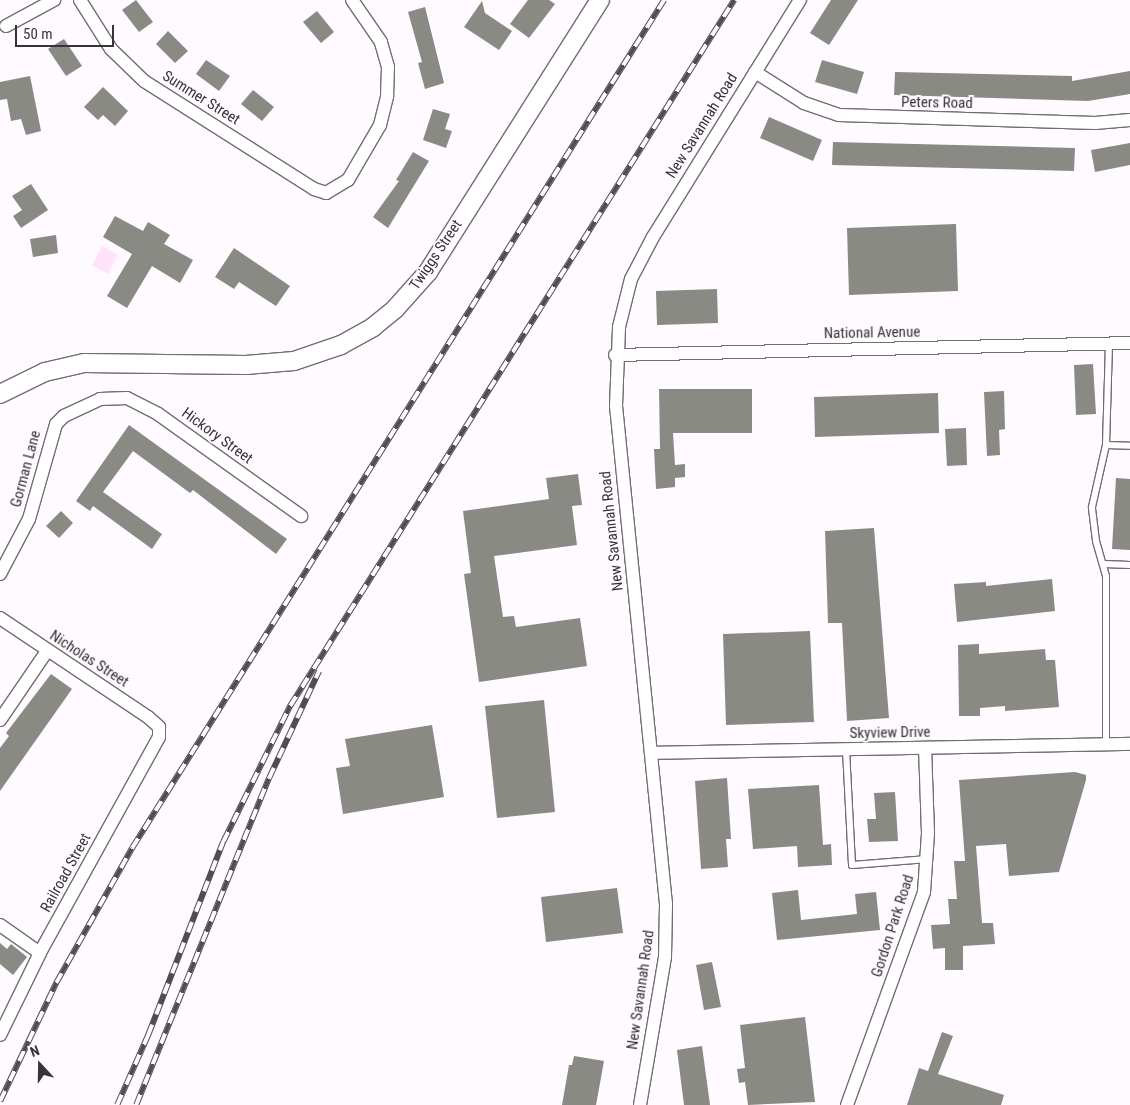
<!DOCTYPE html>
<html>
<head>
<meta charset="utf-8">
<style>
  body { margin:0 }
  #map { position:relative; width:1130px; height:1105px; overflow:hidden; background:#fffaff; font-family:"Roboto Condensed",sans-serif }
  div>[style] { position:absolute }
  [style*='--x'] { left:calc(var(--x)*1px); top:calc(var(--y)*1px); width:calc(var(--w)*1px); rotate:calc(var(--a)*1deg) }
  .green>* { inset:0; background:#fee3fb }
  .building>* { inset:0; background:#888a83 }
  .roads { filter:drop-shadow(1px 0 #736d73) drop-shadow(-1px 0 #736d73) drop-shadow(0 1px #736d73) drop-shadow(0 -1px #736d73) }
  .service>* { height:6px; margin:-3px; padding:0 3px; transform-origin:3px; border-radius:3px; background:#fff }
  .minor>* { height:12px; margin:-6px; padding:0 6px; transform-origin:6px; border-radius:6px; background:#fff }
  .secondary>* { height:18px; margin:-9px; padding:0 9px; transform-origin:9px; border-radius:9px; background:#fff }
  .rail>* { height:5.5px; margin-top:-2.75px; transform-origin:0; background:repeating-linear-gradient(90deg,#fffaff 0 11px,#4f4d4f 0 22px); box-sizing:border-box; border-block:1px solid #4f4d4f }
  span { translate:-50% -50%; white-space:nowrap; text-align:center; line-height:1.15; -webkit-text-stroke:4px #fffaff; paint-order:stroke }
  .street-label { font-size:15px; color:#353335 }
  .north { position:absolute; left:15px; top:1040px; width:50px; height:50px; -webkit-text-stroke:4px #fffaff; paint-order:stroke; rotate:339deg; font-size:14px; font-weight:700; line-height:20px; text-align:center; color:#353335 }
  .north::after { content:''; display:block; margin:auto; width:18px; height:22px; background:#353335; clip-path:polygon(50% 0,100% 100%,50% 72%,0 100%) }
  .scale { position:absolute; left:15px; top:25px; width:99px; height:22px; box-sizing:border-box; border:2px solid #353335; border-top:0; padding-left:6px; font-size:15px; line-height:18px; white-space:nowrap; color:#353335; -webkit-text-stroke:4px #fffaff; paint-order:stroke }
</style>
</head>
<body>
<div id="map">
  <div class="green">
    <div style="clip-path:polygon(102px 246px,118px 255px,108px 274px,92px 265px)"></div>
  </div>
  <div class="building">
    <div style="clip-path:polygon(136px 0,153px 22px,139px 32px,122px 10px)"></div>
    <div style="clip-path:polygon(528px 0,549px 0,555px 4px,529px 38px,510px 24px)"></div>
    <div style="clip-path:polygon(831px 0,858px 0,829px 45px,810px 33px)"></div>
    <div style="clip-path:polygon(482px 1px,485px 13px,512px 31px,499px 50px,464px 27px)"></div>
    <div style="clip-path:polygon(425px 7px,444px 83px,425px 89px,418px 63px,422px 62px,408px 12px)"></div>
    <div style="clip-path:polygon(317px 11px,334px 32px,321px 43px,303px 22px)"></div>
    <div style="clip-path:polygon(168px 31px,188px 51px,175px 63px,156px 44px)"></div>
    <div style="clip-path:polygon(64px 39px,82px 66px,66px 76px,48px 49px)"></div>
    <div style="clip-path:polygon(206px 60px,230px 76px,219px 91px,196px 74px)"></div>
    <div style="clip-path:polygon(822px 60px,864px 72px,857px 94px,815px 82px)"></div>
    <div style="clip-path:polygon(1130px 71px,1130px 94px,1088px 101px,894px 95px,895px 72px,1072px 76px,1072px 81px)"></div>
    <div style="clip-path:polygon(30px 76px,41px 131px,26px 135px,21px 119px,11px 121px,7px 99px,0 100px,0 82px)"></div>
    <div style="clip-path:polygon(103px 87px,128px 111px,115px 126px,103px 115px,98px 120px,84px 107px)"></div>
    <div style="clip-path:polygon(253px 90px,274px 107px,262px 121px,241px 104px)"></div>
    <div style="clip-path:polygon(433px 109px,450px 114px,445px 129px,452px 131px,446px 148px,423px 140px)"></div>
    <div style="clip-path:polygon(769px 117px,822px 140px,813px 161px,760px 138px)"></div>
    <div style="clip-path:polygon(833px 142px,1075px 148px,1074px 171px,832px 165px)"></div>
    <div style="clip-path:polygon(1130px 143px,1130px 165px,1095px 172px,1091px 150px)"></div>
    <div style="clip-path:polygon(413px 152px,429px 161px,388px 228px,373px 217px,399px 181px,396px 180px)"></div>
    <div style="clip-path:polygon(31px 184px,48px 210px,21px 228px,13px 216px,22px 210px,12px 196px)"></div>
    <div style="clip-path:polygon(115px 216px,143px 231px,148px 222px,170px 235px,164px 244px,193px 260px,180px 283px,152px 266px,127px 308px,107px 296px,132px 254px,103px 237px)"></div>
    <div style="clip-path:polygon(956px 224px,958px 291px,849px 295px,847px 228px)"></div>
    <div style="clip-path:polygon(56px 235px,58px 253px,33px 257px,30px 239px)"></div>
    <div style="clip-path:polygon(234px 248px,290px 286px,276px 306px,239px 282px,234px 289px,215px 277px)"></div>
    <div style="clip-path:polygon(717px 289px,718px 323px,657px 325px,656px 291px)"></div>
    <div style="clip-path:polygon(1093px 364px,1096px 414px,1076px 415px,1074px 365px)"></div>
    <div style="clip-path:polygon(659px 389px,752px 389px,752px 433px,673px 433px,675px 465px,685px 464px,685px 477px,675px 478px,675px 487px,656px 489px,654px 449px,660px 449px)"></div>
    <div style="clip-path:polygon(1004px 391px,1005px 429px,999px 430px,1000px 455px,987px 456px,984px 392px)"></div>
    <div style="clip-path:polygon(938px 393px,939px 433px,815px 437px,814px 397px)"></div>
    <div style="clip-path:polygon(129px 425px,287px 539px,276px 554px,193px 490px,190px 493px,133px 451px,103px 492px,162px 534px,152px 549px,93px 506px,90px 511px,76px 501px)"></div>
    <div style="clip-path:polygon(966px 428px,967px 465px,947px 466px,945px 429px)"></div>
    <div style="clip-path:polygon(578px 474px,582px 505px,572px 506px,577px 545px,494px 556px,503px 617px,514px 616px,516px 627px,580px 618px,587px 666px,479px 682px,464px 574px,471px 573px,463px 511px,549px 499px,546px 478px)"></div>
    <div style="clip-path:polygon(1116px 478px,1130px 479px,1130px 550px,1112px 549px)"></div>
    <div style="clip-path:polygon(61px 511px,73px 523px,59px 538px,46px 526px)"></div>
    <div style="clip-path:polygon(874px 528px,889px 718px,847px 721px,842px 623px,828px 623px,825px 531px)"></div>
    <div style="clip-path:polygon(1052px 579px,1055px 611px,957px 622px,954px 584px,986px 582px,986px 586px)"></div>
    <div style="clip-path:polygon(810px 631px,814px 722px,726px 725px,723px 634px)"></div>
    <div style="clip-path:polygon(979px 644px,979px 654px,1045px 649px,1046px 660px,1055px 660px,1059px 707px,1005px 711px,1005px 706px,980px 708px,980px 716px,959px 716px,958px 645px)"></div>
    <div style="clip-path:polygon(51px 674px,72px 689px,0 791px,0 748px,9px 736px,6px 733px)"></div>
    <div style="clip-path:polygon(544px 700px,555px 812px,497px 818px,485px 706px)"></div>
    <div style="clip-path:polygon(432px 725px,444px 797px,343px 814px,336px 768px,350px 766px,345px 739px)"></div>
    <div style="clip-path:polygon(1075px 772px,1086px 775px,1086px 780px,1059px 872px,1009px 876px,1006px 844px,976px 846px,982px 923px,993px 923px,995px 944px,963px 946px,963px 970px,945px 970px,945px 948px,933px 949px,931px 925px,950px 924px,948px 899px,957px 899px,954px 861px,965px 861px,959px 780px)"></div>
    <div style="clip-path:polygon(727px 778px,731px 839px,726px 839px,728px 867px,701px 869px,695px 781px)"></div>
    <div style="clip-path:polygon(819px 785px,823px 845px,831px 844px,832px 865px,798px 867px,797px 846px,753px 849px,748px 789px)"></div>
    <div style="clip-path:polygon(895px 792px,898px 841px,869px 842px,867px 819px,876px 819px,874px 793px)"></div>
    <div style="clip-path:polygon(617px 888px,623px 933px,546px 942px,541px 897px)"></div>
    <div style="clip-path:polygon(798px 890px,801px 920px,857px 914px,855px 894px,876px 892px,880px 930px,777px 940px,772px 893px)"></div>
    <div style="clip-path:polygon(0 943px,7px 949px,11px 944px,27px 957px,13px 975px,0 964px)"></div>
    <div style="clip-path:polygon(712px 962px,721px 1007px,704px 1010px,696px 965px)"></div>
    <div style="clip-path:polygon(805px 1017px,815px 1102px,748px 1105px,745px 1082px,739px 1083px,737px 1069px,745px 1068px,740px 1025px)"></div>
    <div style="clip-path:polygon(942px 1032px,953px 1036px,938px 1074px,1004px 1095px,1001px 1105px,907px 1105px,919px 1068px,928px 1071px)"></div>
    <div style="clip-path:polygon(702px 1046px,710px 1105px,684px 1105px,677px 1050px)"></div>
    <div style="clip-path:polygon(574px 1056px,604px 1061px,596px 1105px,562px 1105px,569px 1065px,572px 1065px)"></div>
  </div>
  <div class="roads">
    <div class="service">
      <div style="--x:1106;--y:445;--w:24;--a:2"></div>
      <div style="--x:1104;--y:564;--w:26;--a:2"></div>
      <div style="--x:1106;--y:744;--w:168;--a:-90"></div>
      <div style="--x:1106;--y:576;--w:36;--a:-106"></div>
      <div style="--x:1096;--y:541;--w:34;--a:-97"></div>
      <div style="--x:1092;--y:507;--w:64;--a:-77.3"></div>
      <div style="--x:1106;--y:445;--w:101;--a:-88.3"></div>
      <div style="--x:846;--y:750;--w:115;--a:87"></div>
      <div style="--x:852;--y:865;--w:76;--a:-4.5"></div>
    </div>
    <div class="minor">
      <div style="--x:80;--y:0;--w:58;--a:57.7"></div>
      <div style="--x:111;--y:49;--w:46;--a:44.1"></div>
      <div style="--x:144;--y:81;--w:201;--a:32.4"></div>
      <div style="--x:314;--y:189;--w:13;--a:18"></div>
      <div style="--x:326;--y:193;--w:26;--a:-31"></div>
      <div style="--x:348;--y:180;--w:64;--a:-59.8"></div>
      <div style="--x:380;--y:125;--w:30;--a:-76"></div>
      <div style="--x:387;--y:96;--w:29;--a:-88"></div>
      <div style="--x:388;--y:67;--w:26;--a:-106"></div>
      <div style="--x:381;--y:42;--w:51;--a:-124.6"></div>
      <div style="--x:6;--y:26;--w:55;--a:-28.4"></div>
      <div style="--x:755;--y:72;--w:58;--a:32.3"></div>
      <div style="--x:804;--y:103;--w:37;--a:19"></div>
      <div style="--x:839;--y:115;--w:256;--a:1.8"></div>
      <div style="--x:1095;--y:123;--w:35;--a:-5"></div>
      <div style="--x:615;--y:355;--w:515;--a:-1.33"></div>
      <div style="--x:0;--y:574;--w:62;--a:-62.2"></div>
      <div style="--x:29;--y:519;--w:99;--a:-74.1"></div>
      <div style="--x:56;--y:424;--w:11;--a:-45"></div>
      <div style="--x:64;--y:416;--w:40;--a:-25"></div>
      <div style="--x:100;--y:399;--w:27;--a:-2"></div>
      <div style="--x:127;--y:398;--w:35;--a:27"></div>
      <div style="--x:158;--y:414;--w:176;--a:35.5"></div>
      <div style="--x:0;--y:618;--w:178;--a:33.8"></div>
      <div style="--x:148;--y:717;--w:15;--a:42"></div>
      <div style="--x:159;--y:727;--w:10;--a:90"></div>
      <div style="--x:159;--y:737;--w:247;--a:118.9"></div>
      <div style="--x:40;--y:953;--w:91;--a:116"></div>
      <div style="--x:0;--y:720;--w:83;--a:-55.7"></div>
      <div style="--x:651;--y:753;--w:479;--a:-1.1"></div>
      <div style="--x:0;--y:925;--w:49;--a:35"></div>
      <div style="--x:640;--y:1105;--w:150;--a:-80.4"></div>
      <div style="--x:665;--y:957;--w:53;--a:-88.9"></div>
      <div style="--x:666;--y:904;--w:501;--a:-95.73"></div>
      <div style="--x:616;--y:406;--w:79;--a:-87.8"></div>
      <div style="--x:619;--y:327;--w:49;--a:-76"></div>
      <div style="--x:631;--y:279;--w:47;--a:-62.4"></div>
      <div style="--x:653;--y:237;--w:279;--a:-58.2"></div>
      <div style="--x:847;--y:1105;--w:226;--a:-70.1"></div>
      <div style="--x:924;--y:892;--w:59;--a:-86.1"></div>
      <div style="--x:928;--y:833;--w:84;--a:-92"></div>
    </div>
    <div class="secondary">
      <div style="--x:0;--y:394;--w:50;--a:-26.1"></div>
      <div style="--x:45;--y:372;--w:40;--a:-13"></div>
      <div style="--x:84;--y:363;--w:162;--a:0.7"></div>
      <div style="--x:246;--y:365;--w:48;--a:-4.8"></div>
      <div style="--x:294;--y:361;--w:50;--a:-18.8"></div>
      <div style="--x:341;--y:345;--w:37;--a:-29"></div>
      <div style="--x:373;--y:327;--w:28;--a:-39"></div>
      <div style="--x:395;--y:309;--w:50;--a:-48.3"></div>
      <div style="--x:428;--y:272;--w:322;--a:-57.7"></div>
    </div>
  </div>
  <div class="rail">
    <div style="--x:0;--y:1101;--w:131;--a:-64.6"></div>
    <div style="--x:56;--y:983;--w:155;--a:-60.6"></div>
    <div style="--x:132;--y:848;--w:1001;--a:-57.9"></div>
    <div style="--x:117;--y:1105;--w:77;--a:-66.1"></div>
    <div style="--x:148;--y:1035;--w:207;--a:-68.8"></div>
    <div style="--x:223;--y:842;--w:152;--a:-63.8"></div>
    <div style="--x:290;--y:706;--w:834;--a:-57.83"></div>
    <div style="--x:136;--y:1105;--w:353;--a:-67.9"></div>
    <div style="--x:269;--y:778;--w:118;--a:-65"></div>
  </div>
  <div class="street-label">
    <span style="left:201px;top:98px;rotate:32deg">Summer Street</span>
    <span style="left:937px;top:103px;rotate:1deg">Peters Road</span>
    <span style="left:702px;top:126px;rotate:-58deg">New Savannah Road</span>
    <span style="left:436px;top:255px;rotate:-56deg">Twiggs Street</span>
    <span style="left:872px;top:333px;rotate:-1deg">National Avenue</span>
    <span style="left:217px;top:436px;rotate:36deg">Hickory Street</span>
    <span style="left:26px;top:469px;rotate:-75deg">Gorman Lane</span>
    <span style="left:612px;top:531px;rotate:-96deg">New Savannah Road</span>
    <span style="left:89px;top:659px;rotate:33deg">Nicholas Street</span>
    <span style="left:890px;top:733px;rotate:-1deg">Skyview Drive</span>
    <span style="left:66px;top:873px;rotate:-61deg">Railroad Street</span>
    <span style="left:893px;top:926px;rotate:-72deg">Gordon Park Road</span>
    <span style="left:641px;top:990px;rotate:-82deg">New Savannah Road</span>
  </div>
  <div class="north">N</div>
  <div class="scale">50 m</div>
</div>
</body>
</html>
